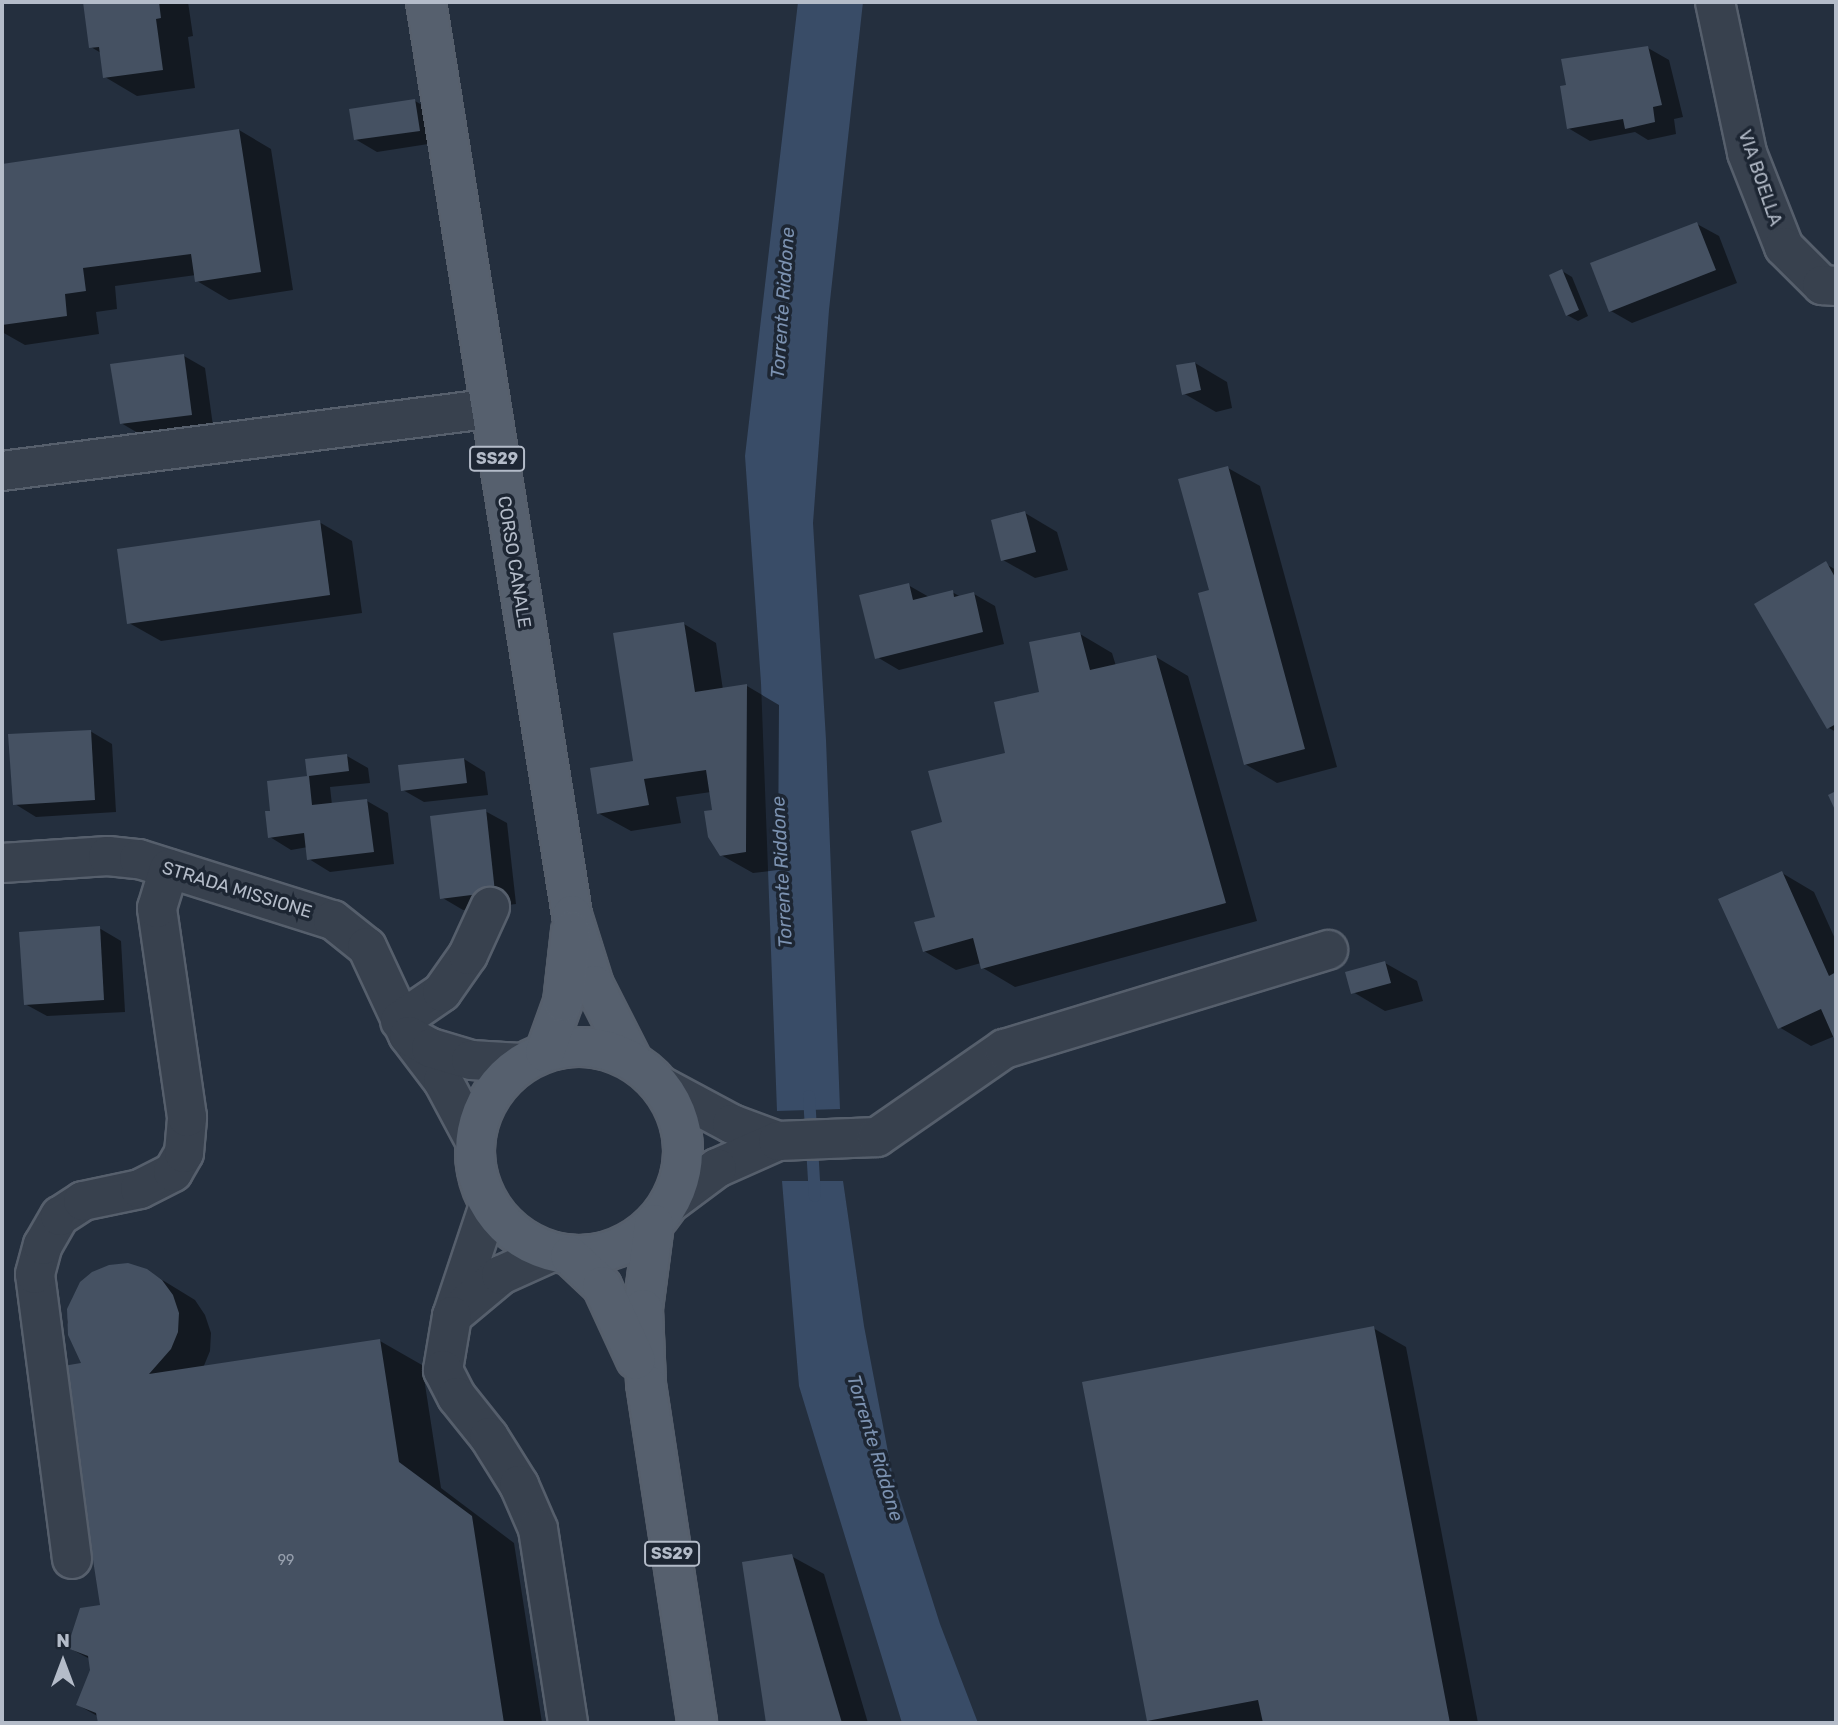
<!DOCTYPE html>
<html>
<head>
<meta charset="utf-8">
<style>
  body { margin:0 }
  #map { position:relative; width:1838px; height:1725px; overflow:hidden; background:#242f3e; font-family:Rubik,sans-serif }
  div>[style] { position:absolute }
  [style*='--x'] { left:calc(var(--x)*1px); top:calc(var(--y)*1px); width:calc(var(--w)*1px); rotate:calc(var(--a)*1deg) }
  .water>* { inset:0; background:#394c67 }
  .shadow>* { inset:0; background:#0007 }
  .stream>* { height:12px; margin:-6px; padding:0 6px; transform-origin:6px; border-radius:6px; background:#394c67 }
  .building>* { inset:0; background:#455162 }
  .roads { filter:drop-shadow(2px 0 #565f6c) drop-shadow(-2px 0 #565f6c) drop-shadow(0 2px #565f6c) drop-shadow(0 -2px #565f6c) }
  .minor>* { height:38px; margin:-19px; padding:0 19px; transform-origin:19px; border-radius:19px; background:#38414e }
  .major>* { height:38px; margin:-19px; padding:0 19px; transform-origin:19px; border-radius:19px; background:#56606e }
  .major>.ring { margin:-19px; padding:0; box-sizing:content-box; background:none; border:38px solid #56606e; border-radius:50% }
  span { translate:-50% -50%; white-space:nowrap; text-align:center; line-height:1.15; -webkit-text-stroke:7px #1d2633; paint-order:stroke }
  .number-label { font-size:14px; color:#98a1af }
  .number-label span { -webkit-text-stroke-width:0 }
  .shield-label span { padding:2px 5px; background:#1d2633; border:2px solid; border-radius:5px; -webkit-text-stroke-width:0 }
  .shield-label { font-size:16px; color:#b4bcc9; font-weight:700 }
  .street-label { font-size:18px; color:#b4bcc9 }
  .water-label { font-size:19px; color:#7c92b1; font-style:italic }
  .frame { position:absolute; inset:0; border:4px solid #b4bcc9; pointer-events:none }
  .north { position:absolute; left:28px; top:1627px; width:70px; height:70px; -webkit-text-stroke:5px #1d2633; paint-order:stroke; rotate:0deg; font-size:19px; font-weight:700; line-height:28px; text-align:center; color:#b4bcc9 }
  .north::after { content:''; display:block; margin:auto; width:24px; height:32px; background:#b4bcc9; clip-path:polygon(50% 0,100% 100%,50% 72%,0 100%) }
</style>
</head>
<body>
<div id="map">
  <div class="water">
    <div style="clip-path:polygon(798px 2px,863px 2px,829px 310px,813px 523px,826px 740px,840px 1109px,777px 1111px,761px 683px,745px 456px)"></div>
    <div style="clip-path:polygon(782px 1181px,843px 1181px,864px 1326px,892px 1473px,940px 1624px,978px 1723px,902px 1723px,799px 1386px)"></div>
  </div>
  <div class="shadow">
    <div style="clip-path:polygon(84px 2px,188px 2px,193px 36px,188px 37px,195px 88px,137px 96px,105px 77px,101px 53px,91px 47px)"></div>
    <div style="clip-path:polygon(1648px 48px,1669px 60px,1683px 117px,1674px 119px,1676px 134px,1648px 140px,1635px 132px,1590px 141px,1568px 128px)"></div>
    <div style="clip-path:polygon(415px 101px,436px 113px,441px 142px,377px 152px,355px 139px)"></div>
    <div style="clip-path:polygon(239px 130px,271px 149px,293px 290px,229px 300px,197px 281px,196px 275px,115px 286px,117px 309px,96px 312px,99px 334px,25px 345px,2px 332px,2px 167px)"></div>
    <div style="clip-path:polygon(1697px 224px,1719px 236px,1737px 283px,1632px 323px,1611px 311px)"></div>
    <div style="clip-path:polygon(1562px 271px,1572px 277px,1588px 316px,1578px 321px,1567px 315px)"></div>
    <div style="clip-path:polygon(184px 356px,205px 368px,213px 426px,143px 436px,121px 423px)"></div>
    <div style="clip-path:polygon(1195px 363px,1227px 382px,1232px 408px,1216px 412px,1183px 393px)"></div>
    <div style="clip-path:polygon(1228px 468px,1260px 486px,1337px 767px,1277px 783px,1245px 764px)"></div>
    <div style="clip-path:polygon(1025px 513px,1057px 532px,1068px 570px,1035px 578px,1003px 560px)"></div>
    <div style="clip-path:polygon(319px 522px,352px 541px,362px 613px,161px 641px,129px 623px)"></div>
    <div style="clip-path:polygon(1826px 564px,1836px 570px,1836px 732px,1829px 728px)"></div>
    <div style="clip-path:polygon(908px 585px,929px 597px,952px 592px,961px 597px,974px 594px,995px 606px,1004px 644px,899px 670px,877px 657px)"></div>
    <div style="clip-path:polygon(684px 624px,716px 643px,723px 690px,747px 686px,779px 705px,778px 870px,753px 873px,721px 855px,711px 792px,676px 797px,681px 823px,631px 831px,598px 813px,635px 763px)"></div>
    <div style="clip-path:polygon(1080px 634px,1112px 653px,1116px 666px,1156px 657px,1188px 676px,1257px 921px,1015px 987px,983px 968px,981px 963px,956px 970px,924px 951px,937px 918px,944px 823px,1007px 754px,1041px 693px)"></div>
    <div style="clip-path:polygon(90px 731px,112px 744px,116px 812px,36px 817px,15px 804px)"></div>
    <div style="clip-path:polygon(347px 756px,368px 768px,370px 783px,330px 787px,332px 805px,367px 801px,388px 813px,394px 864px,330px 872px,309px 859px,308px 847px,291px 850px,270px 837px,272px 812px,269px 782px,309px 777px,307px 760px)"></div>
    <div style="clip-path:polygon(464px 759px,485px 772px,488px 795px,424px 802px,403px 790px)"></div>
    <div style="clip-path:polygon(485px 811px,507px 823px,516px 904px,463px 910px,441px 897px)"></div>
    <div style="clip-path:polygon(1782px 873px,1814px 892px,1836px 941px,1836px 1038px,1835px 1036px,1811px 1046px,1779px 1027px)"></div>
    <div style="clip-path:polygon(99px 928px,121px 941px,125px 1012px,47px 1016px,25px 1004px)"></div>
    <div style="clip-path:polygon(1385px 963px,1417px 981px,1423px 1001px,1385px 1011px,1353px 992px)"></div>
    <div style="clip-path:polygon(146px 1270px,195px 1300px,205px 1315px,211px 1333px,210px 1351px,203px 1368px,380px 1341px,422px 1365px,441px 1488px,514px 1543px,542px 1723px,100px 1723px,99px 1717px,78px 1705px,91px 1671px,90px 1659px,69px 1648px,102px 1606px,84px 1364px,67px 1322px,73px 1297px)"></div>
    <div style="clip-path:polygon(1373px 1328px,1406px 1347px,1478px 1723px,1154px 1723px,1148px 1720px)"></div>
    <div style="clip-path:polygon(791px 1556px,824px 1574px,868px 1723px,768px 1723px,744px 1564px)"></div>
  </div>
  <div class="stream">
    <div style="--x:809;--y:1096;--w:100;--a:86.6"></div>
  </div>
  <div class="building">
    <div style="clip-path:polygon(83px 2px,159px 2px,161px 18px,156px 19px,163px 70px,103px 78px,99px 47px,89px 48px)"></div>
    <div style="clip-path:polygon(1648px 46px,1662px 105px,1653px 107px,1655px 122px,1625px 129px,1623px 119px,1567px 129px,1560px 86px,1566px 85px,1561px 59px)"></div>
    <div style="clip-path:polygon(415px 99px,420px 131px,354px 140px,349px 109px)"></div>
    <div style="clip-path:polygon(239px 129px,261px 272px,195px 282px,191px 254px,83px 268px,86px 291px,65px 294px,67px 316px,2px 325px,2px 164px)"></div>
    <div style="clip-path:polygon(1697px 222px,1716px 270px,1609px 312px,1590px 263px)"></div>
    <div style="clip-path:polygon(1562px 269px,1579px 310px,1566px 316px,1549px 275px)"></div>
    <div style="clip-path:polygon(184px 354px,192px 415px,120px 424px,110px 364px)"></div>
    <div style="clip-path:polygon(1195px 362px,1201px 390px,1182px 395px,1176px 365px)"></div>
    <div style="clip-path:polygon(1228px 466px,1305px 749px,1244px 765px,1198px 593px,1209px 590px,1178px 479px)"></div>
    <div style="clip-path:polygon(1025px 511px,1036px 552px,1001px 561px,991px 520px)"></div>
    <div style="clip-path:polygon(320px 520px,330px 595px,127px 624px,117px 549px)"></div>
    <div style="clip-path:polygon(1826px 561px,1836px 579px,1836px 724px,1827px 729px,1754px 604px)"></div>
    <div style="clip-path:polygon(909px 583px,913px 600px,953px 590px,954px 597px,974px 592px,983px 632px,875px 659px,859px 595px)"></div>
    <div style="clip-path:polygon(684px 622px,695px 692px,747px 684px,746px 852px,720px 856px,708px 837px,704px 811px,712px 810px,706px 770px,644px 779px,649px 805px,597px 814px,590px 768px,633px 761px,613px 633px)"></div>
    <div style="clip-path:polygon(1080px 632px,1090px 670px,1156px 655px,1226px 903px,981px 969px,973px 938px,923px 952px,914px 922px,935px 917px,911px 831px,942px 822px,928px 771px,1005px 753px,994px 702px,1039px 692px,1029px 642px)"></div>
    <div style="clip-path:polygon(91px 730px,95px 800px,13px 805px,8px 734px)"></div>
    <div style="clip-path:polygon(347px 754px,349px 771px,309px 776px,312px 805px,367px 799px,374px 852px,307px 860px,304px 833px,268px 838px,265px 811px,270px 811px,267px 781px,307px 776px,305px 759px)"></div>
    <div style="clip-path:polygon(464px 758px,467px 783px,401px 791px,398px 765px)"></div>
    <div style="clip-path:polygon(1836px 791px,1836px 812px,1828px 795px)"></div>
    <div style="clip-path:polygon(486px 809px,495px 892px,440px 899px,430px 816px)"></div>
    <div style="clip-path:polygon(1782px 871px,1829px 976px,1836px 972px,1836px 1043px,1821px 1009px,1778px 1029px,1718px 899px)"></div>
    <div style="clip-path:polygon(100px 926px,104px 1000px,24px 1005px,19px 932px)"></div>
    <div style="clip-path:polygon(1385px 961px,1391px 983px,1351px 994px,1345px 972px)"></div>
    <div style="clip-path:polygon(128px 1263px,147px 1269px,162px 1280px,173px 1295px,179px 1313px,178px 1332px,171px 1349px,149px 1374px,380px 1339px,399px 1462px,472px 1516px,504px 1723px,98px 1723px,96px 1713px,76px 1705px,90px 1670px,88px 1656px,67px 1648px,80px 1608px,100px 1605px,63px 1366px,81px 1363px,68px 1335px,67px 1309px,80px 1282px,92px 1272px,109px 1265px)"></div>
    <div style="clip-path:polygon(1374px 1326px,1450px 1723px,1263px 1723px,1258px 1700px,1147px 1721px,1082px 1382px)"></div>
    <div style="clip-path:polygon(792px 1554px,842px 1723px,766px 1723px,742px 1562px)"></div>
  </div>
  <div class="roads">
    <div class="minor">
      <div style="--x:1715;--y:2;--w:154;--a:78"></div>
      <div style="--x:1747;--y:153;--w:101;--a:68.5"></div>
      <div style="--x:1784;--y:247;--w:54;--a:45"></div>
      <div style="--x:1822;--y:285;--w:14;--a:4"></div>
      <div style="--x:2;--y:471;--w:491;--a:-7.3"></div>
      <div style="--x:2;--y:863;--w:106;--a:-3.8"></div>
      <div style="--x:108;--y:856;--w:31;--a:6"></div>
      <div style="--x:139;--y:859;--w:203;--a:17.5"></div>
      <div style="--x:333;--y:920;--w:43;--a:38.5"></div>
      <div style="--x:367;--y:947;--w:97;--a:65"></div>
      <div style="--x:408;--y:1035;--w:58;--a:52.7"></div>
      <div style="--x:443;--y:1081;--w:66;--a:61.9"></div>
      <div style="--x:400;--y:1021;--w:51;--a:-34.6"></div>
      <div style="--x:442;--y:992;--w:45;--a:-54.9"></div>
      <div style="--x:468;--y:955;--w:53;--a:-65.4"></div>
      <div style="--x:409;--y:1036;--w:25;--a:29"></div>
      <div style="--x:431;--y:1048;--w:42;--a:16.7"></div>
      <div style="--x:471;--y:1060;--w:50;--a:3.4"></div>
      <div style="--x:661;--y:1086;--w:81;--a:28.2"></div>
      <div style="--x:732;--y:1124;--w:49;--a:20.3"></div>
      <div style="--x:778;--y:1141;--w:67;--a:156.1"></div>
      <div style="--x:717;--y:1168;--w:59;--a:143.3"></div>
      <div style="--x:778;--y:1141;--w:99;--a:-2.3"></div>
      <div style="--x:877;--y:1137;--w:155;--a:-34.7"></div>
      <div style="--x:1004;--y:1049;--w:339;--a:-17"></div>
      <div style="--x:489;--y:1205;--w:117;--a:108.4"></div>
      <div style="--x:452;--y:1316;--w:64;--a:-39.9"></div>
      <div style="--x:501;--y:1275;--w:56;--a:-24.3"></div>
      <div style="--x:452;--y:1316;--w:55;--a:99.5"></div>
      <div style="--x:443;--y:1370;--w:30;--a:63"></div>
      <div style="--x:457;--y:1397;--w:51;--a:51.3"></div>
      <div style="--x:489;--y:1437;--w:57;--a:58"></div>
      <div style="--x:519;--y:1485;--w:48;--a:66.6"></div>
      <div style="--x:538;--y:1529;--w:196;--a:81.2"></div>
      <div style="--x:72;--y:1559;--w:287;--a:-97.4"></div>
      <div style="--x:35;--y:1274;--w:30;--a:-75"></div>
      <div style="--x:43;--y:1245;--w:34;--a:-60"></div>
      <div style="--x:60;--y:1216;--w:27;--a:-33"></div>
      <div style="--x:83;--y:1201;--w:58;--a:-11.9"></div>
      <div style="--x:140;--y:1189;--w:37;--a:-27"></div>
      <div style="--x:173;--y:1172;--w:22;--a:-60"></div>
      <div style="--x:184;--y:1153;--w:36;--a:-85"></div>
      <div style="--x:187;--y:1117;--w:211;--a:-98.2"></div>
      <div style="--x:157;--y:908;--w:41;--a:-72.9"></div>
    </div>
    <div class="major">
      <div style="--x:426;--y:2;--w:925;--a:80.91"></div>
      <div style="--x:572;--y:915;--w:73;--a:72.6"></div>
      <div style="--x:594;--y:985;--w:84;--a:63.1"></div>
      <div class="ring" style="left:475px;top:1047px;width:170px;height:170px"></div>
      <div style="--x:545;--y:1052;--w:53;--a:-70.2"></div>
      <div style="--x:563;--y:1002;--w:71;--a:-83.6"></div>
      <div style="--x:654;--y:1224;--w:86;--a:97.4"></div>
      <div style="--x:643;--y:1309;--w:75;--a:87.7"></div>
      <div style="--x:646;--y:1384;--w:343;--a:81.4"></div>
      <div style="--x:570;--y:1256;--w:44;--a:43.2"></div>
      <div style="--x:602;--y:1286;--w:81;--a:65.3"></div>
    </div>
  </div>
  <div class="number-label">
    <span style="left:286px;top:1561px">99</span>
  </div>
  <div class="shield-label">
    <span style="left:497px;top:459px">SS29</span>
    <span style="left:672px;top:1554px">SS29</span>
  </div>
  <div class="street-label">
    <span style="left:1760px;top:178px;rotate:71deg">VIA BOELLA</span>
    <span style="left:514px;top:562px;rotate:81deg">CORSO CANALE</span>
    <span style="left:237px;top:890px;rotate:17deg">STRADA MISSIONE</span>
  </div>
  <div class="water-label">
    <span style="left:783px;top:303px;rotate:-86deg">Torrente Riddone</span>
    <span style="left:782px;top:872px;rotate:-93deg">Torrente Riddone</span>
    <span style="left:875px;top:1448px;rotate:73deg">Torrente Riddone</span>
  </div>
  <div class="frame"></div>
  <div class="north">N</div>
</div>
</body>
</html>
